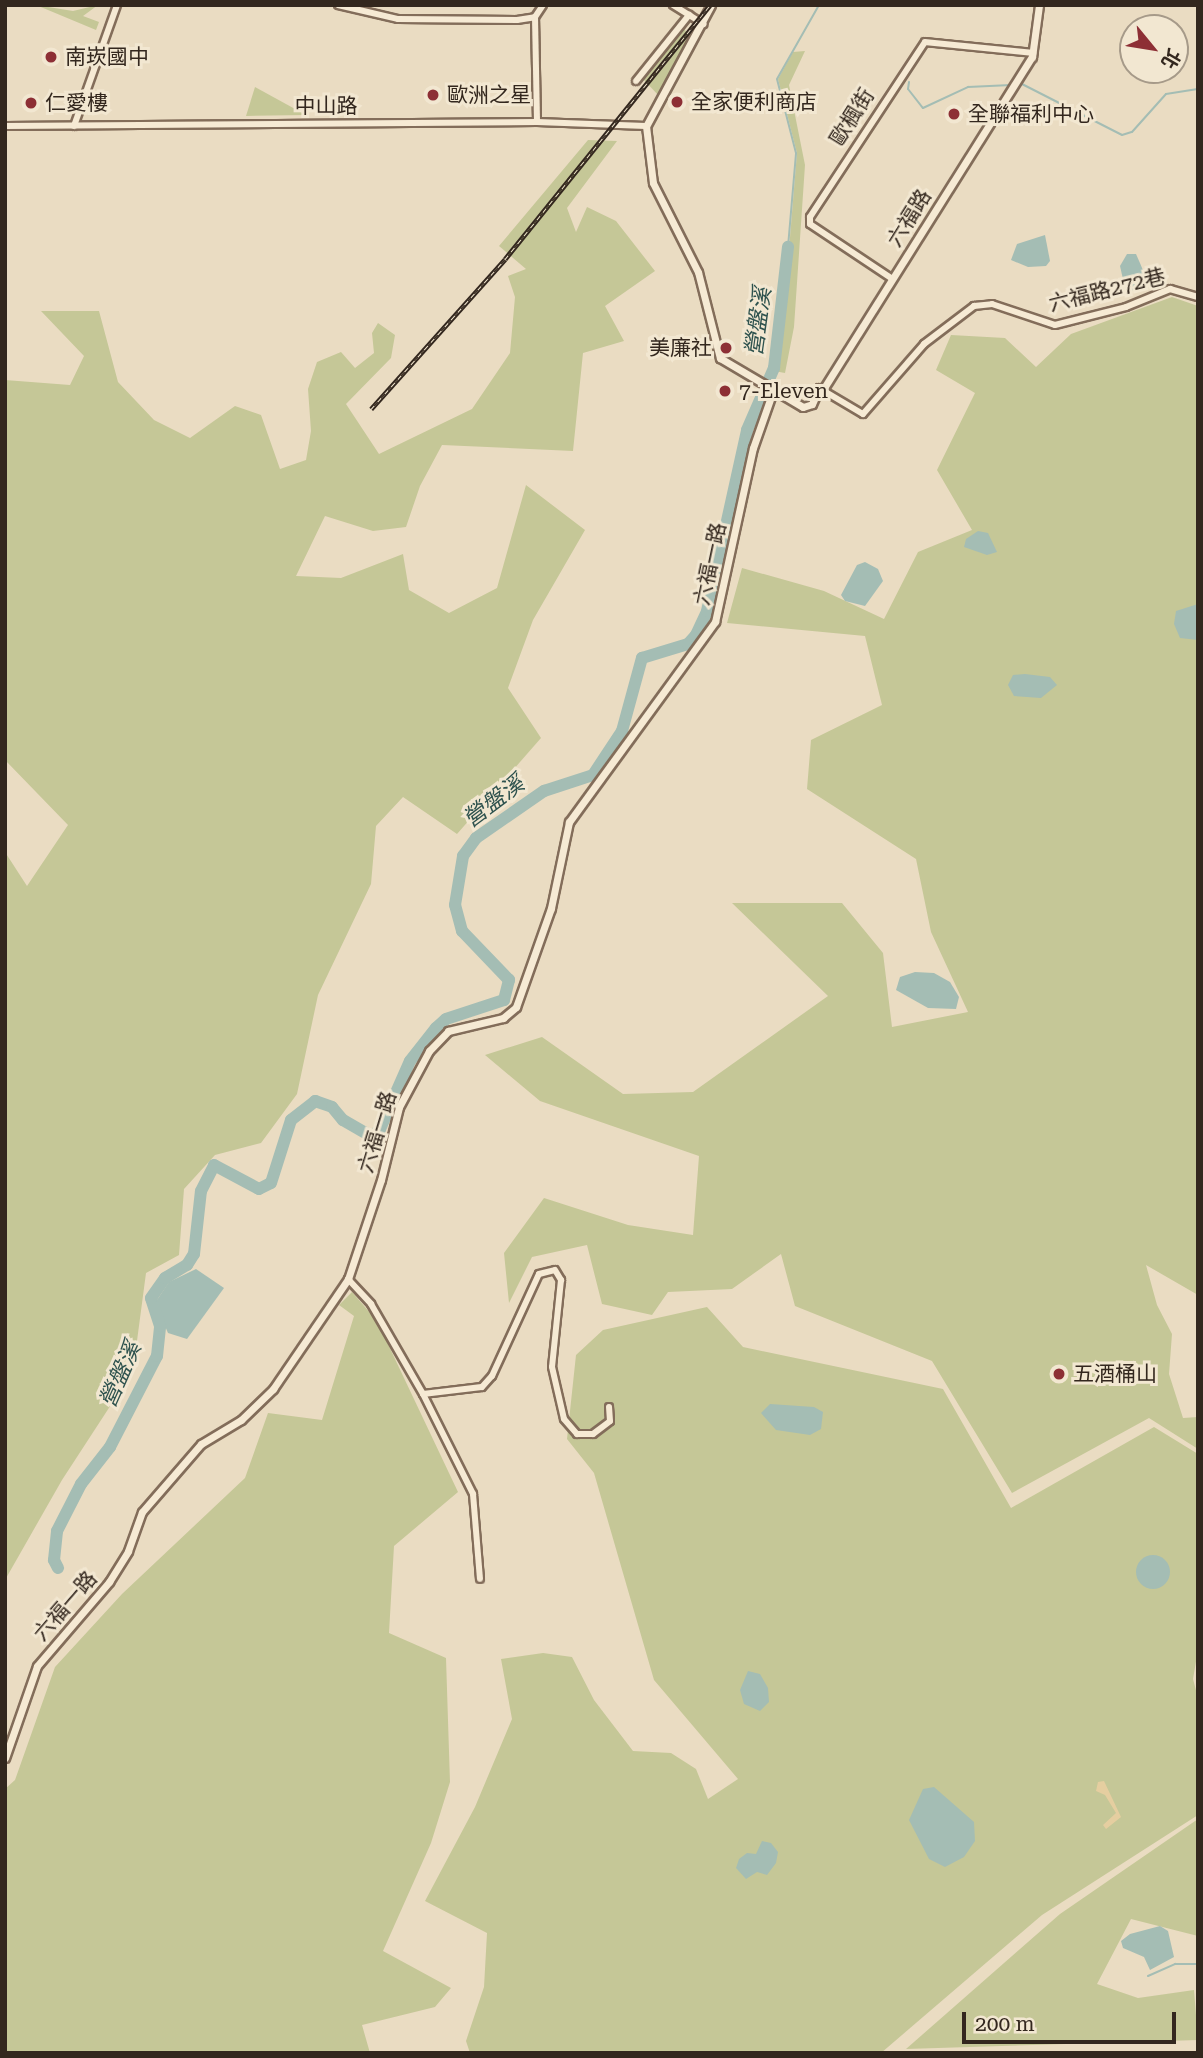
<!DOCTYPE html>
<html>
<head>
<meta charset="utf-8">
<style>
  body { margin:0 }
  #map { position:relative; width:1203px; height:2058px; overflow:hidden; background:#eadcc2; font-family:"Roboto Serif","Noto Sans TC",serif }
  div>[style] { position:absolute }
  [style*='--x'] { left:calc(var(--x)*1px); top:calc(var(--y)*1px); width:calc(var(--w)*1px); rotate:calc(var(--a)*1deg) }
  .green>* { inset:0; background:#c5c797 }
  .sand>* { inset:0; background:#e5cea0 }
  .water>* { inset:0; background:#a4bdb4 }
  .round { border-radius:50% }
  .stream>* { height:2px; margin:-1px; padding:0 1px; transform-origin:1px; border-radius:1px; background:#a4bdb4 }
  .river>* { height:12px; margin:-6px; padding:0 6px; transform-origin:6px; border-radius:6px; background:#a4bdb4 }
  .roads { filter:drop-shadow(2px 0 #836d5a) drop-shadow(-2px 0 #836d5a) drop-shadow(0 2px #836d5a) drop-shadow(0 -2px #836d5a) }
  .minor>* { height:6px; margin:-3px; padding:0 3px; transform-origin:3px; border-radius:3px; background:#f6ead4 }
  .tertiary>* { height:7px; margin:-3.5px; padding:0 3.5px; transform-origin:3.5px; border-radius:3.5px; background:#f6ead4 }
  .rail>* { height:4.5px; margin-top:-2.25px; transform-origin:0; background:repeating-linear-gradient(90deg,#f2e7d1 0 5px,#33271e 0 10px); box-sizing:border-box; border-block:2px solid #33271e }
  .dots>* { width:19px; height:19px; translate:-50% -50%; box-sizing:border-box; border:4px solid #f2e7d1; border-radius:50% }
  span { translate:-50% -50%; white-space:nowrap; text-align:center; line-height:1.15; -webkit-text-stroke:6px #f2e7d1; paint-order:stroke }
  .poi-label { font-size:21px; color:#33271e }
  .left { translate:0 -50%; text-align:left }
  .right { translate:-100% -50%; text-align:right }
  .street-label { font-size:21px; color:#33271e }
  .water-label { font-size:23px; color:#2e524e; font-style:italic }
  .frame { position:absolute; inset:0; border:7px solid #33271e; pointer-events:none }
  .north { position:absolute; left:1119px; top:14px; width:70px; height:70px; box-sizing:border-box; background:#f2e7d1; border:2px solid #a69a89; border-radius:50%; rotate:120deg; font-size:19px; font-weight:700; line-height:28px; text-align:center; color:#33271e }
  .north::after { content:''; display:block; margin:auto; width:24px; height:32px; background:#8d2f35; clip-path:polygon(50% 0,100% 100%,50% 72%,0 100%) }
  .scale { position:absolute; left:962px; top:2012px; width:214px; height:32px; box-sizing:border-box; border:4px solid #33271e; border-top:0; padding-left:9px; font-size:21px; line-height:24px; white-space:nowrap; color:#33271e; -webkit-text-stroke:5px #f2e7d1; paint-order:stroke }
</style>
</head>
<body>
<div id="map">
  <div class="green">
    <div style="clip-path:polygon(36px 5px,73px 11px,98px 5px,83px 16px,99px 22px,96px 30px)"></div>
    <div style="clip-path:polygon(683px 28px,693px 38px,660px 97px,642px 78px)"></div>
    <div style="clip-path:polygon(805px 51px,789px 85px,805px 165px,794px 327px,785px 373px,774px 371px,782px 334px,797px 153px,778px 79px,793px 52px)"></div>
    <div style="clip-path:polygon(255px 87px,306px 115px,246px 116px)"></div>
    <div style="clip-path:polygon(588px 140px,617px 141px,567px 208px,576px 232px,587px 207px,616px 221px,655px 271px,605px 306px,624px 341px,583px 353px,573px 451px,442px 445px,420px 486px,406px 527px,373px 531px,325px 516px,296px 576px,341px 578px,403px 554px,409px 590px,449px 613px,497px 588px,526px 485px,585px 530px,533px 620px,508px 688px,541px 738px,457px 834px,403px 797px,376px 826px,371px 884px,318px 995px,297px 1094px,261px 1143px,215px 1155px,184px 1189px,179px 1255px,146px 1273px,133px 1371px,62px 1480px,5px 1580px,5px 852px,27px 886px,68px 825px,5px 760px,5px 380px,70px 385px,84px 356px,41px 311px,99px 311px,118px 382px,154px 420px,190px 438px,235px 406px,261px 415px,280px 469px,306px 460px,311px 431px,308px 389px,317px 362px,341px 352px,355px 368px,374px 353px,372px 333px,378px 323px,395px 335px,391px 358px,346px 404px,379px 454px,472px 409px,510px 353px,515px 297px,508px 276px,526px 269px,499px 246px)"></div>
    <div style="clip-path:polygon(1172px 297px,1198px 306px,1198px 1295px,1146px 1265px,1157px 1305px,1172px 1334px,1169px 1374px,1183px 1418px,1198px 1417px,1198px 1449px,1149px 1418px,1012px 1493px,932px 1361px,795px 1306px,781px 1254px,732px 1289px,668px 1292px,652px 1315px,602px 1304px,587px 1245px,532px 1257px,509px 1303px,504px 1253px,544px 1198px,628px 1225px,693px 1235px,699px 1156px,540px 1101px,485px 1055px,542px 1037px,623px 1094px,693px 1092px,828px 996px,732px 903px,842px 903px,883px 953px,892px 1027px,968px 1012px,931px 932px,916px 859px,807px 789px,811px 740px,882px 705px,865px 636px,727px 623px,742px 568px,824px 591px,884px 619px,918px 552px,972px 530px,937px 470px,975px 393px,936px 370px,951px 335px,1005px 338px,1036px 367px,1071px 334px)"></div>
    <div style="clip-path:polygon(352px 1292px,377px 1321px,458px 1492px,394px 1546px,389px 1633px,446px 1658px,450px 1782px,431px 1843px,383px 1951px,451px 1988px,435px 2007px,362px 2025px,370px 2053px,5px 2053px,5px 1789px,15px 1780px,55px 1667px,122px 1594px,245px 1478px,268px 1413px,322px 1420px,354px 1316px,339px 1305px)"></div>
    <div style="clip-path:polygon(707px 1307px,743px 1347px,943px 1389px,1011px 1508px,1154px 1427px,1198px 1454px,1198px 1650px,1193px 1679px,1198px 1698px,1198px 1815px,1042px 1915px,881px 2053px,470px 2053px,466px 2041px,484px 1987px,487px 1933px,425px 1901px,475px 1807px,512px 1719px,501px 1659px,543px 1653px,572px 1657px,594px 1700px,633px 1751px,671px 1753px,696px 1769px,708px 1799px,738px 1779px,654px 1680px,594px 1473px,567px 1439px,576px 1355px,603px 1330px)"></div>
    <div style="clip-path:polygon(1198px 1819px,1198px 1936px,1131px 1919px,1097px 1984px,1138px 1998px,1194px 1990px,1198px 2040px,906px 2049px,1060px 1914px)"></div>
  </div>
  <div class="sand">
    <div style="clip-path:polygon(1104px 1781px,1121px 1817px,1106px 1829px,1103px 1825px,1116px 1813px,1105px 1795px,1096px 1791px,1098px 1782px)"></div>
  </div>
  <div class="water">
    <div style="clip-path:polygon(1045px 235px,1050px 261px,1046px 266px,1028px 267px,1011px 260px,1017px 244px)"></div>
    <div style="clip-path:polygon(1127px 254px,1136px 254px,1146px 277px,1131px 292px,1125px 288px,1120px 266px)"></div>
    <div style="clip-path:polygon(978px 531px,988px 533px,997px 552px,987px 555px,964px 547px,966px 539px)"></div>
    <div style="clip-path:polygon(865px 562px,878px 569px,883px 581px,865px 606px,845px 601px,841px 595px,857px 565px)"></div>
    <div style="clip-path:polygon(1198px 604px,1198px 640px,1180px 638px,1174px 624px,1176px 611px)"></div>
    <div style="clip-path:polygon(1025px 674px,1050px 677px,1057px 685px,1041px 698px,1014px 696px,1008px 685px,1013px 675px)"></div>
    <div style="clip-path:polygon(915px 972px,934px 973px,950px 982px,959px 997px,956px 1009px,928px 1008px,896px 990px,900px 977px)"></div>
    <div style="clip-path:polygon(196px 1269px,224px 1288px,187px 1339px,168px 1333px,155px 1303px,169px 1282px)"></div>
    <div style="clip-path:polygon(770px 1404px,814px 1407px,823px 1412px,821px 1429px,810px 1435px,776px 1430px,761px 1413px)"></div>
    <div class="round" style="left:1136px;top:1555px;width:34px;height:34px"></div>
    <div style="clip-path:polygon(748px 1671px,760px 1674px,768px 1688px,769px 1702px,760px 1711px,744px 1704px,740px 1690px)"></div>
    <div style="clip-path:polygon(934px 1787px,974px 1822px,975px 1841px,964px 1857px,945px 1867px,929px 1859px,909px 1820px,923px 1789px)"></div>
    <div style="clip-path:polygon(762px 1841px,771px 1843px,778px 1852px,776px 1863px,767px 1875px,757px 1872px,746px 1879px,736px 1868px,739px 1859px,747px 1853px,756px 1854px)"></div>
    <div style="clip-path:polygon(1160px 1926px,1168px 1931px,1174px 1957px,1150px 1970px,1144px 1957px,1123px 1948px,1121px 1941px,1130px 1934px)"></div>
  </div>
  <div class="stream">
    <div style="--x:909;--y:82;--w:7;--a:98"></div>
    <div style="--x:908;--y:89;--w:24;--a:52"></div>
    <div style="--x:923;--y:108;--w:50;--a:-25"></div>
    <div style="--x:968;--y:87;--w:43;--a:-2.7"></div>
    <div style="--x:1020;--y:83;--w:114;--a:27"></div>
    <div style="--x:1122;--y:135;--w:10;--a:-17"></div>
    <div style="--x:1132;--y:132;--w:51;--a:-48.2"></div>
    <div style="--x:1166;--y:94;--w:32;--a:-9"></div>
    <div style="--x:788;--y:247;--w:94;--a:-85.1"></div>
    <div style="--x:796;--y:153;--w:76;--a:-104.4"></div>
    <div style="--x:777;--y:79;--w:85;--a:-60.4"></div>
    <div style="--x:1148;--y:1976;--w:30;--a:-24"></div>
    <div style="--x:1175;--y:1964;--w:23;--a:0"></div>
  </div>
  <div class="river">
    <div style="--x:58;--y:1568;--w:9;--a:-117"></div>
    <div style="--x:54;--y:1560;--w:29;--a:-84"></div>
    <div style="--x:57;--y:1531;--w:53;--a:-62.9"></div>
    <div style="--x:81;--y:1484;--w:47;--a:-51.9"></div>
    <div style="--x:110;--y:1447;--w:102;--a:-62.7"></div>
    <div style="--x:157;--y:1356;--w:30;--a:-84"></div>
    <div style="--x:160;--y:1326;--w:29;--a:-108"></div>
    <div style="--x:151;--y:1298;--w:24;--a:-55"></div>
    <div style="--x:165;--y:1278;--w:26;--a:-31"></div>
    <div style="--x:187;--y:1265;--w:13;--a:-58"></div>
    <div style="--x:194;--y:1254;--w:63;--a:-83.7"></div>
    <div style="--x:201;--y:1191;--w:29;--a:-63"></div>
    <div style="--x:214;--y:1165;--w:51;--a:28.1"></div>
    <div style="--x:259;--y:1189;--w:13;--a:-27"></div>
    <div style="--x:271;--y:1183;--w:66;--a:-72.4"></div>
    <div style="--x:291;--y:1120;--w:31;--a:-38"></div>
    <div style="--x:315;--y:1101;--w:18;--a:19"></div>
    <div style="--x:332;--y:1107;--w:17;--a:50"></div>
    <div style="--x:343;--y:1120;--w:34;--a:30"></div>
    <div style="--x:372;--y:1137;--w:11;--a:-45"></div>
    <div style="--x:380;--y:1129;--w:74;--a:-66.2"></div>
    <div style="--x:410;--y:1061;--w:42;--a:-51.8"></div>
    <div style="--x:436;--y:1028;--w:13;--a:-42"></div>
    <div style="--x:446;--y:1019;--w:61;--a:-18.1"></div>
    <div style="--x:504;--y:1000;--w:21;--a:-76"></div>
    <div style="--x:509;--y:980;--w:68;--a:-133.8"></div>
    <div style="--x:462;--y:931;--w:27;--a:-105"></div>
    <div style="--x:455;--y:905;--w:50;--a:-80.7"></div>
    <div style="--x:463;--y:856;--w:22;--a:-54"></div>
    <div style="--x:476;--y:838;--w:83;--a:-34.7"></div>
    <div style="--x:544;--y:791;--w:52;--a:-18.1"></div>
    <div style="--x:593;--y:775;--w:53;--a:-56.6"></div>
    <div style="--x:622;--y:731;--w:76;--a:-74.7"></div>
    <div style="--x:642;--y:658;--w:48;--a:-16.9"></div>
    <div style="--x:688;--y:644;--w:12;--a:-48"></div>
    <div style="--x:696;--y:635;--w:26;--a:-65"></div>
    <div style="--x:707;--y:611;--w:185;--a:-77.5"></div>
    <div style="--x:747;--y:430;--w:68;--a:-66.5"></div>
    <div style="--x:774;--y:368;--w:122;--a:-83.4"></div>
  </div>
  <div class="roads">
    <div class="minor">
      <div style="--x:338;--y:5;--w:62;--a:13.1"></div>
      <div style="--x:398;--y:19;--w:119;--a:0.5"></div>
      <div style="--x:517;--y:20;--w:18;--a:-9"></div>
      <div style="--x:535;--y:17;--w:14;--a:-56"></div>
      <div style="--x:673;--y:5;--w:36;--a:32"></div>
      <div style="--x:535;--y:17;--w:105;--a:88.9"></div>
      <div style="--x:636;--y:81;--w:85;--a:-51.2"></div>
      <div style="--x:5;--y:126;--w:532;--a:-0.43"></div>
      <div style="--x:537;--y:122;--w:109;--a:2.1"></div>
      <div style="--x:74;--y:126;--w:128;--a:-70.4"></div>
      <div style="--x:891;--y:278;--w:97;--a:-146.3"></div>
      <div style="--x:810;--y:224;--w:7;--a:-90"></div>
      <div style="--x:810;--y:217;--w:209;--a:-56.7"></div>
      <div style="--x:925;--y:42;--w:109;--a:5.8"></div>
      <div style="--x:819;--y:388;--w:51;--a:30.6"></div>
      <div style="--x:863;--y:414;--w:93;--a:-48.9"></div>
      <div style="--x:924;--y:344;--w:63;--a:-37.2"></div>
      <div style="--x:974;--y:306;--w:18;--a:-6"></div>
      <div style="--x:992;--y:304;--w:66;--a:18.4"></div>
      <div style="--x:1055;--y:325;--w:73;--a:-14.2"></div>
      <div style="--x:1126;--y:307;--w:48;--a:-22.2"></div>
      <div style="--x:1170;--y:289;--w:29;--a:16"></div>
      <div style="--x:348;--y:1279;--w:34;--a:47"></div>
      <div style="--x:371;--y:1304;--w:104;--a:60"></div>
      <div style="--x:423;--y:1394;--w:59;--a:-6.8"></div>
      <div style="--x:482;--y:1387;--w:15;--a:-48"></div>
      <div style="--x:492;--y:1376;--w:112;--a:-65.3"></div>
      <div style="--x:539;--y:1274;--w:16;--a:-14"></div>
      <div style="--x:555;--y:1270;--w:12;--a:59"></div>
      <div style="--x:561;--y:1280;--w:87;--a:95.9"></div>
      <div style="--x:552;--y:1367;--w:53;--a:77"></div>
      <div style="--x:564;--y:1419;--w:20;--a:49"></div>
      <div style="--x:577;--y:1434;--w:16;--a:0"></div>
      <div style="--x:593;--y:1434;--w:21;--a:-37"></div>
      <div style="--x:610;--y:1421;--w:14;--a:-94"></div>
      <div style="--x:423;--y:1394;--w:112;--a:63.4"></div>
      <div style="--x:473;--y:1494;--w:85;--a:85.3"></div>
    </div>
    <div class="tertiary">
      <div style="--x:711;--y:5;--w:137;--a:118.2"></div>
      <div style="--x:646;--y:126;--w:57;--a:83"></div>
      <div style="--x:653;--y:183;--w:100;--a:63.2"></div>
      <div style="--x:698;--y:272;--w:89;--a:75.7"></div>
      <div style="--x:720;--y:358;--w:96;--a:30.6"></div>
      <div style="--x:803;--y:407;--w:9;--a:-18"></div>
      <div style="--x:812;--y:404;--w:17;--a:-66"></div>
      <div style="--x:819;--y:388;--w:5;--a:0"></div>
      <div style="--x:824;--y:388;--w:391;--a:-57.9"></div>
      <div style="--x:1032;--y:57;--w:52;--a:-82.3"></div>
      <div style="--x:5;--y:1758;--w:97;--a:-70.8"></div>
      <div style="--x:37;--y:1666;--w:111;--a:-49.4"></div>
      <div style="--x:109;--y:1582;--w:36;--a:-58"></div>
      <div style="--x:128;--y:1551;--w:41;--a:-70.3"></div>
      <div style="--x:142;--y:1512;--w:90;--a:-49.1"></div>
      <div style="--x:201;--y:1444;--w:47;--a:-31"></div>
      <div style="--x:241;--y:1420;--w:45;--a:-44.1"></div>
      <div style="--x:273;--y:1389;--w:133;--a:-55.7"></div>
      <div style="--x:348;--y:1279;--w:104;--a:-71.6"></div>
      <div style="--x:381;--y:1180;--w:75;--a:-76.1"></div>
      <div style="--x:399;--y:1107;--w:64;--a:-61.8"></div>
      <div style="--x:429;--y:1051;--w:28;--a:-46"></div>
      <div style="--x:448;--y:1031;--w:57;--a:-13.3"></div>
      <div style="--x:503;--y:1018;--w:17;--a:-40"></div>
      <div style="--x:516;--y:1007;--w:105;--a:-70.5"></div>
      <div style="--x:551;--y:908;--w:88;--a:-78.2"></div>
      <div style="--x:569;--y:822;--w:248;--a:-53.9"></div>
      <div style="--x:715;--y:622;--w:178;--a:-77.7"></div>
      <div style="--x:753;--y:448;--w:60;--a:-70.7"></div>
    </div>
  </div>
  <div class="rail">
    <div style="--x:371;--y:409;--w:201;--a:-48.2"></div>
    <div style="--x:505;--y:259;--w:326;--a:-51.1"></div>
  </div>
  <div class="dots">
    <div style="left:51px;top:57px;background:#8d2f35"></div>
    <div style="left:433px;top:95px;background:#8d2f35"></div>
    <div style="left:677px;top:102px;background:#8d2f35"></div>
    <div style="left:31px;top:103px;background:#8d2f35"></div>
    <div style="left:954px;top:114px;background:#8d2f35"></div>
    <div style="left:726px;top:348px;background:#8d2f35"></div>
    <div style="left:725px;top:391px;background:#8d2f35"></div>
    <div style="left:1059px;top:1374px;background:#8d2f35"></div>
  </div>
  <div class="poi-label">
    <span class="left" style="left:65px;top:57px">南崁國中</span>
    <span class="left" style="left:447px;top:95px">歐洲之星</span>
    <span class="left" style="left:691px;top:102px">全家便利商店</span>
    <span class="left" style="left:45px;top:103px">仁愛樓</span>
    <span class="left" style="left:968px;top:114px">全聯福利中心</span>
    <span class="right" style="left:712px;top:348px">美廉社</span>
    <span class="left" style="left:739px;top:391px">7-Eleven</span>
    <span class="left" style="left:1073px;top:1374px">五酒桶山</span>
  </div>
  <div class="street-label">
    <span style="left:326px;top:106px">中山路</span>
    <span style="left:852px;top:117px;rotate:-58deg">歐楓街</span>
    <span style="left:909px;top:218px;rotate:-58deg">六福路</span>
    <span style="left:1107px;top:290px;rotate:-14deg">六福路272巷</span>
    <span style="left:710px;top:564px;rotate:-78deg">六福一路</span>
    <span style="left:377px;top:1132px;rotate:-73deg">六福一路</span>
    <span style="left:65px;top:1606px;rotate:-49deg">六福一路</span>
  </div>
  <div class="water-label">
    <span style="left:759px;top:322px;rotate:-82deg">營盤溪</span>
    <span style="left:494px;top:802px;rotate:-37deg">營盤溪</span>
    <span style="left:121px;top:1375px;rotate:-66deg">營盤溪</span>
  </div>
  <div class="frame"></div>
  <div class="north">北</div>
  <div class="scale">200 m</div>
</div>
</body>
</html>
